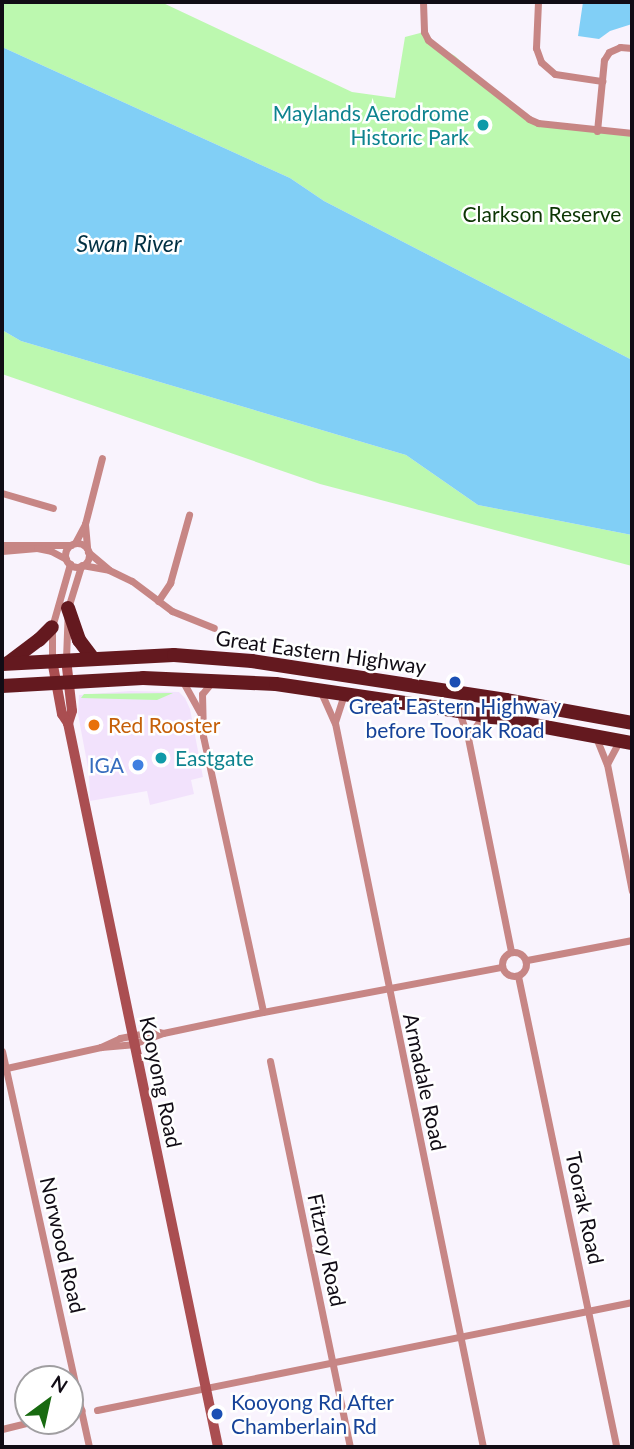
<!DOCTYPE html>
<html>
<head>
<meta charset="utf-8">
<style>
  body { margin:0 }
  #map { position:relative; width:634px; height:1449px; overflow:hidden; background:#f9f3fd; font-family:Lato,sans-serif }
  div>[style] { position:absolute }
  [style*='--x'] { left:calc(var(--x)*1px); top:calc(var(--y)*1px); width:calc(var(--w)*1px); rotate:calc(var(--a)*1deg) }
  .built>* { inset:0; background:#f2e2fc }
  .green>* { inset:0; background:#bcf8af }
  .water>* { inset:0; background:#81cff6 }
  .street>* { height:7px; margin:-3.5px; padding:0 3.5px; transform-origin:3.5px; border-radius:3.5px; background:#c78685 }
  .street>.ring { margin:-3.5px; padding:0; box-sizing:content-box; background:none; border:7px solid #c78685; border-radius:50% }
  .secondary>* { height:10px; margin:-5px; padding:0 5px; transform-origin:5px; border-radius:5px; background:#aa4e51 }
  .highway>* { height:14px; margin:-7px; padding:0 7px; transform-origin:7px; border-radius:7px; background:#64191f }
  .dots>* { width:19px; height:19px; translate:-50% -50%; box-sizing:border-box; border:4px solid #fff; border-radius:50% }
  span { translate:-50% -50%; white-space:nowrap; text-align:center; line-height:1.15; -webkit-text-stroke:5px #fff; paint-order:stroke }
  .culture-label { font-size:21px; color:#0d838f }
  .right { translate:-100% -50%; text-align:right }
  .left { translate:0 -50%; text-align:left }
  .park-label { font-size:21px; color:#0c3503 }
  .street-label { font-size:21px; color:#110c15 }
  .transit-label { font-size:21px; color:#164399 }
  .food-label { font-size:21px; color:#c56008 }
  .shop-label { font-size:21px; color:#366cbe }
  .water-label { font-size:23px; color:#003043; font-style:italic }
  .frame { position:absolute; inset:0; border:4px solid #110c15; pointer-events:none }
  .north { position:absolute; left:14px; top:1365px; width:70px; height:70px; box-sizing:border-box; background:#fff; border:2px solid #a09ea1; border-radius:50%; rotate:33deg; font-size:19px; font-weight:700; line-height:28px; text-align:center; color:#110c15 }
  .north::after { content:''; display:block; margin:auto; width:24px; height:32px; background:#186a10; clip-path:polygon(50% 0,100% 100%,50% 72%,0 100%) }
</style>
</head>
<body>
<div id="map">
  <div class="built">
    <div style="clip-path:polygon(130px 691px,179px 692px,185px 698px,190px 709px,203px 777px,191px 780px,194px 794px,150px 805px,147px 791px,90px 801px,89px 773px,78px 714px,79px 695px)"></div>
  </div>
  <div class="green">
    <div style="clip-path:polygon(2px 2px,161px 2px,352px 92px,395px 98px,405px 37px,424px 32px,428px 40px,455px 56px,528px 120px,632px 135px,632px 360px,324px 201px,290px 178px,2px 47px)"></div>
    <div style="clip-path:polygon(2px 330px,21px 341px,406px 455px,478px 505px,632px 535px,632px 566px,320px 484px,2px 374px)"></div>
    <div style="clip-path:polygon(173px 693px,157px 700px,81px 698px,84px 694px)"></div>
  </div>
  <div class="water">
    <div style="clip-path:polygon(583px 2px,632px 2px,632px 24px,610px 31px,599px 39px,578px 36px)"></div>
    <div style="clip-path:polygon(2px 47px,290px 178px,324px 201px,632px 360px,632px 535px,478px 505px,406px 455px,21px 341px,2px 330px)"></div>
  </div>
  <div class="street">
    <div style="--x:423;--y:2;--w:30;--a:88"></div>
    <div style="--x:424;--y:32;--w:9;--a:63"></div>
    <div style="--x:428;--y:40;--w:128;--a:38"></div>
    <div style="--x:529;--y:119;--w:10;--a:24"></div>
    <div style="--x:538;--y:123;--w:95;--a:6.1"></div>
    <div style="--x:538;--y:2;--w:46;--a:92.5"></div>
    <div style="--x:536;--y:48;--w:15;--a:70"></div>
    <div style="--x:541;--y:62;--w:18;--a:41"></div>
    <div style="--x:555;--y:74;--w:48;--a:8.5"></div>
    <div style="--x:597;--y:131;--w:71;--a:-84.4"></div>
    <div style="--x:604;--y:60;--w:9;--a:-58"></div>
    <div style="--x:609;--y:52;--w:12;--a:-24"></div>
    <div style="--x:620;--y:47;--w:12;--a:5"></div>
    <div style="--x:2;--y:493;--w:53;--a:16.4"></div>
    <div style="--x:85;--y:524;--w:24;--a:85"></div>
    <div style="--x:75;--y:543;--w:21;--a:-62"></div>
    <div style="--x:85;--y:524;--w:68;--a:-75.6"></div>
    <div class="ring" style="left:65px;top:543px;width:17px;height:17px"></div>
    <div style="--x:2;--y:545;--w:69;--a:0"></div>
    <div style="--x:2;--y:551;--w:35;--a:-5"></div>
    <div style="--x:37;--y:548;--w:14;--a:12"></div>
    <div style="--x:51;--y:551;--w:17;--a:28"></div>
    <div style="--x:88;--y:552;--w:26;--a:40"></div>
    <div style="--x:82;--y:565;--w:27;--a:10"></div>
    <div style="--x:109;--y:570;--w:25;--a:26"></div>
    <div style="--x:132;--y:581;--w:50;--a:36.9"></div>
    <div style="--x:172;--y:611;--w:45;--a:22"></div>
    <div style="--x:158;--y:601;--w:22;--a:-56"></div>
    <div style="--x:170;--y:583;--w:71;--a:-74.4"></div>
    <div style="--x:66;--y:659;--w:51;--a:-87.8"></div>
    <div style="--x:68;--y:608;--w:44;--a:-72.8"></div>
    <div style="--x:52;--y:660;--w:33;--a:-90"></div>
    <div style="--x:52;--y:627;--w:66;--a:-74.1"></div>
    <div style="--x:182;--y:680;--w:38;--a:61"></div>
    <div style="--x:211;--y:683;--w:14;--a:129"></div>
    <div style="--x:202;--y:694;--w:42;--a:88.6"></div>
    <div style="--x:203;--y:736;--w:282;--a:77.7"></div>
    <div style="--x:320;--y:690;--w:36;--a:66"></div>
    <div style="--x:335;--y:723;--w:739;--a:78.45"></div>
    <div style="--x:459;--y:711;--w:28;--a:72"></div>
    <div style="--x:468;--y:738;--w:218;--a:78.6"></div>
    <div style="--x:335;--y:722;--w:29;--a:-72"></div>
    <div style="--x:595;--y:735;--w:31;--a:68"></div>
    <div style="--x:607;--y:764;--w:129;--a:78.9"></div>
    <div style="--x:468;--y:738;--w:27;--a:-56"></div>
    <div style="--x:607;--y:764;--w:26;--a:-62"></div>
    <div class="ring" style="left:502px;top:952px;width:17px;height:17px"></div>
    <div style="--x:527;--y:960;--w:107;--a:-10.8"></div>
    <div style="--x:518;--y:976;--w:481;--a:78.2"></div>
    <div style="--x:101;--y:1047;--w:21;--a:-25"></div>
    <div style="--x:120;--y:1038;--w:36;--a:-11"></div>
    <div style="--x:155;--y:1031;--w:8;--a:14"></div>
    <div style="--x:2;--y:1051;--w:405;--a:77.6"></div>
    <div style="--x:270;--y:1061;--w:394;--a:78.3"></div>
    <div style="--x:2;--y:1069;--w:101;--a:-12.5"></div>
    <div style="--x:101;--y:1047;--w:32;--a:-5"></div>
    <div style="--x:133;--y:1044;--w:32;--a:-20"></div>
    <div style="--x:163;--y:1033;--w:102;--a:-11.9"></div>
    <div style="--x:263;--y:1012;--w:243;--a:-10.7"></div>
    <div style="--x:97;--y:1410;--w:546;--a:-11.41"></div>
    <div style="--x:70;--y:1413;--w:12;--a:-14"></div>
    <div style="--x:2;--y:1429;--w:34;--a:-14"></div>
  </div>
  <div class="secondary">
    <div style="--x:66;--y:659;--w:52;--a:83.4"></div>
    <div style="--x:72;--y:711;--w:13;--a:108"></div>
    <div style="--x:52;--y:660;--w:55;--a:79.5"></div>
    <div style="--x:62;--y:714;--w:11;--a:56"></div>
    <div style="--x:68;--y:723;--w:739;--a:78.29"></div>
  </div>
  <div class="highway">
    <div style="--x:68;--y:608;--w:34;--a:71"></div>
    <div style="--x:79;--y:640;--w:21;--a:53"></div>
    <div style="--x:8;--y:663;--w:39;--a:-37"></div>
    <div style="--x:39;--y:640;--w:18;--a:-45"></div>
    <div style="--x:2;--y:664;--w:172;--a:-3"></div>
    <div style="--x:174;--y:655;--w:78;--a:4.4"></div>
    <div style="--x:252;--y:661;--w:257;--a:8.7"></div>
    <div style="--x:506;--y:700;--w:128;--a:10.3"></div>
    <div style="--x:2;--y:686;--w:141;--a:-3.2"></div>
    <div style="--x:143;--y:678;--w:133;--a:2.6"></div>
    <div style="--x:276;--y:684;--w:185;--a:8.4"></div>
    <div style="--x:459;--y:711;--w:176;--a:10.5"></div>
  </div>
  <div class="dots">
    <div style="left:483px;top:125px;background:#0f9aa8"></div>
    <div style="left:455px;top:682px;background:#1a4fb4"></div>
    <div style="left:94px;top:725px;background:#e8710a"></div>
    <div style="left:161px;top:758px;background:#0f9aa8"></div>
    <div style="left:138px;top:765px;background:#3f7fe0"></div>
    <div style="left:217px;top:1414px;background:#1a4fb4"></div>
  </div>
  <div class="culture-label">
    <span class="right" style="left:469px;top:125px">Maylands Aerodrome<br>Historic Park</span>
    <span class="left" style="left:175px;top:758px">Eastgate</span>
  </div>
  <div class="park-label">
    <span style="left:542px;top:214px">Clarkson Reserve</span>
  </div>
  <div class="street-label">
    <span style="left:321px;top:652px;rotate:8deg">Great Eastern Highway</span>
    <span style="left:161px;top:1082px;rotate:78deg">Kooyong Road</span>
    <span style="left:425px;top:1082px;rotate:78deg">Armadale Road</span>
    <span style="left:585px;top:1208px;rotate:78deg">Toorak Road</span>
    <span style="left:63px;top:1245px;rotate:77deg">Norwood Road</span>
    <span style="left:327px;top:1250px;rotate:78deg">Fitzroy Road</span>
  </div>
  <div class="transit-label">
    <span style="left:455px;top:718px">Great Eastern Highway<br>before Toorak Road</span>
    <span class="left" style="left:231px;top:1414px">Kooyong Rd After<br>Chamberlain Rd</span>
  </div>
  <div class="food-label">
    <span class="left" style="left:108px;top:725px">Red Rooster</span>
  </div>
  <div class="shop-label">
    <span class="right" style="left:124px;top:765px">IGA</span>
  </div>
  <div class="water-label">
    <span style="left:129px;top:243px">Swan River</span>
  </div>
  <div class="frame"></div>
  <div class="north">N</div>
</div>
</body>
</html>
